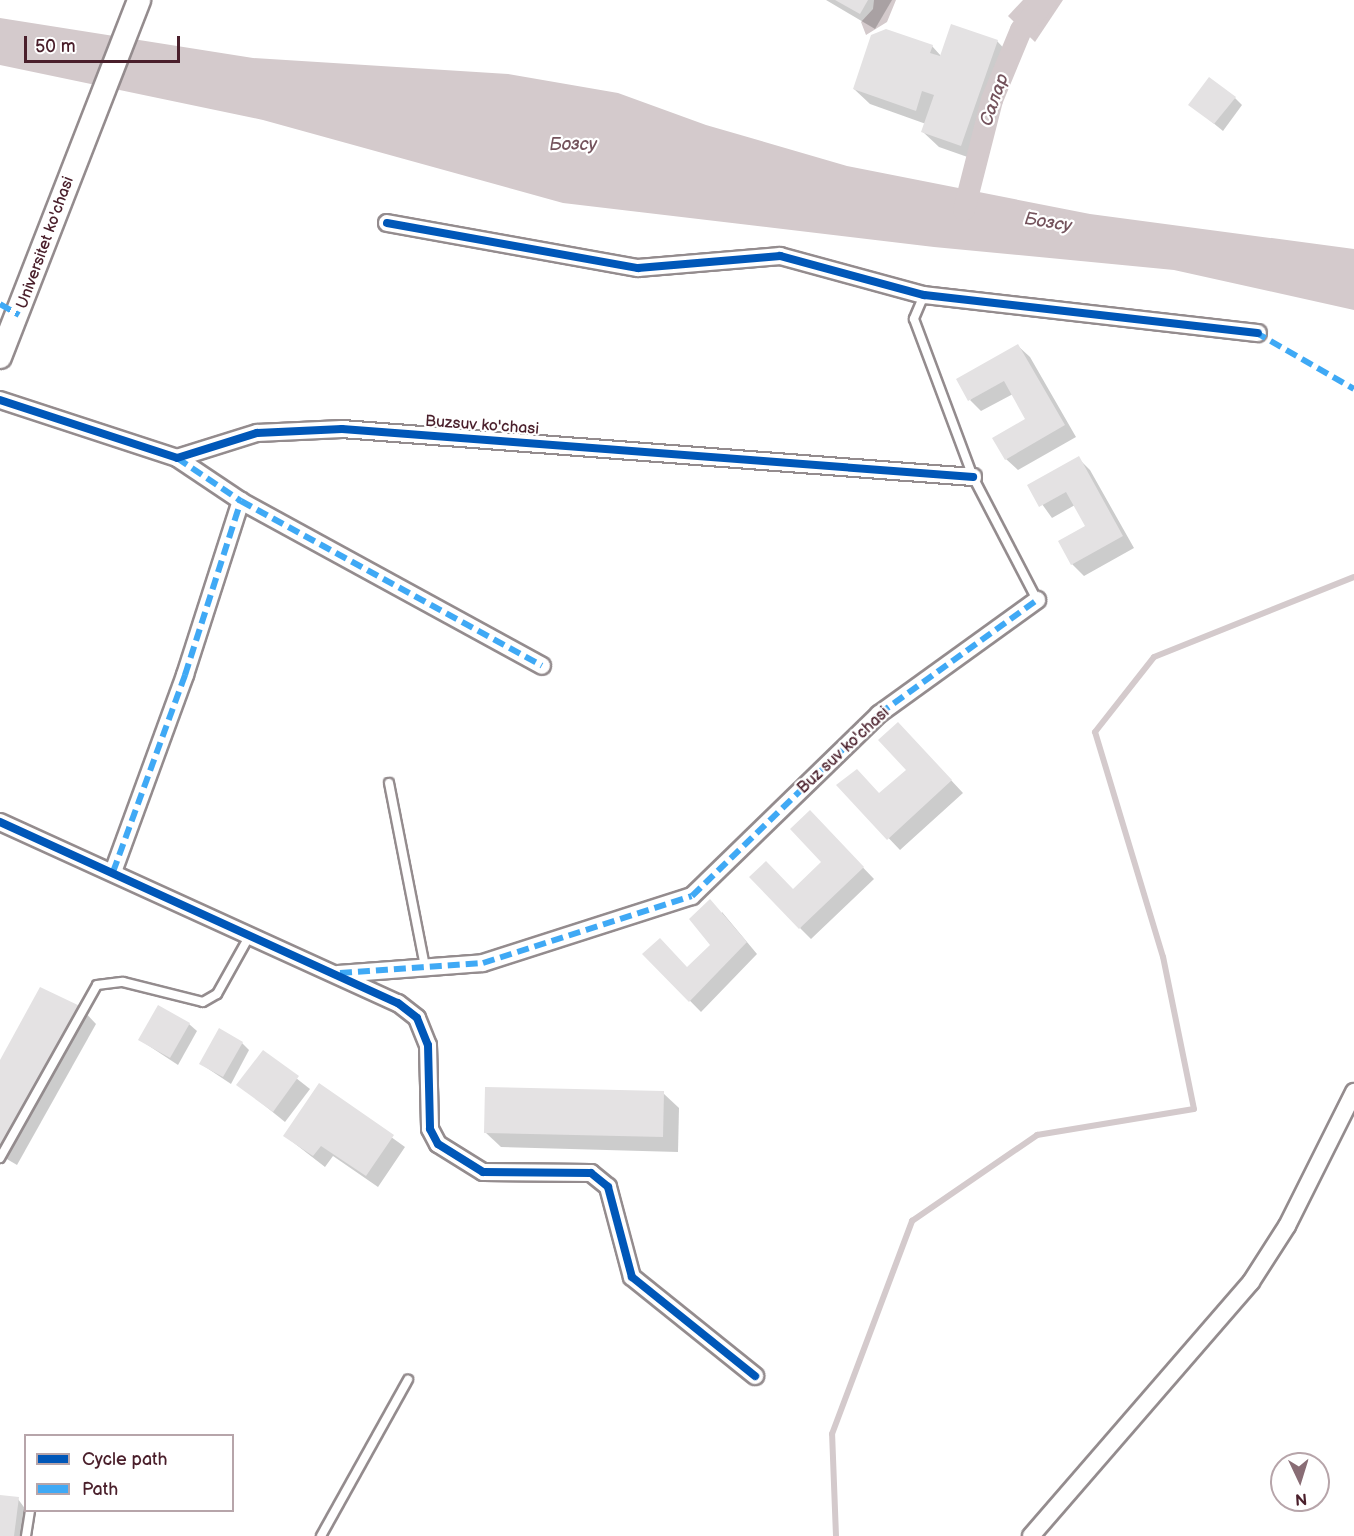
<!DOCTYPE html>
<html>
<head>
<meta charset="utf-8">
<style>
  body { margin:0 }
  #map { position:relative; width:1354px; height:1536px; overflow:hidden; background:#fff; font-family:"Balsamiq Sans",sans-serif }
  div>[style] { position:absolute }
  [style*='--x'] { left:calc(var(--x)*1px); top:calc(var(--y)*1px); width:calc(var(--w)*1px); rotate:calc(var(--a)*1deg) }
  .water>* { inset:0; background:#d4cacc }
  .shadow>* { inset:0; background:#0003 }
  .stream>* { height:6px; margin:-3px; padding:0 3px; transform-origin:3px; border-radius:3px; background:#d4cacc }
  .canal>* { height:22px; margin:-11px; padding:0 11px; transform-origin:11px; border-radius:11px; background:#d4cacc }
  .building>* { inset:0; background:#e4e2e3 }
  .roads { filter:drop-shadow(2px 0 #948c8e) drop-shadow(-2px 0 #948c8e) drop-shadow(0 2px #948c8e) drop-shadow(0 -2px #948c8e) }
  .lane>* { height:8px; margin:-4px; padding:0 4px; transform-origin:4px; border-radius:4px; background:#fff }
  .street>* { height:16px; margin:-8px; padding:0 8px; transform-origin:8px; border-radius:8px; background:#fff }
  .secondary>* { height:22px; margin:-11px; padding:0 11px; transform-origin:11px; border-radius:11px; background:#fff }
  .quiet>* { height:6px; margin-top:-3px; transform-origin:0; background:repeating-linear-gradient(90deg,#3fa9f5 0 12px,transparent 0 18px) }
  .cycleway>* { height:8px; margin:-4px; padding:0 4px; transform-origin:4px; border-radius:4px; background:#0057b8 }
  span { translate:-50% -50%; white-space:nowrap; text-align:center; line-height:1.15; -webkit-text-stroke:4.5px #fff; paint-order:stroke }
  .street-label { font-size:16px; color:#4a1f2b }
  .water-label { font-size:18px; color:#74535c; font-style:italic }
  .legend { position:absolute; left:24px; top:1434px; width:210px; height:78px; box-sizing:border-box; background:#fff; border:2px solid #b7a5aa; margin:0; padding:8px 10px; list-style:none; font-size:18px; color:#4a1f2b }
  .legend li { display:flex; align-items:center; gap:12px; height:30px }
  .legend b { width:30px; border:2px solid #b7a5aa }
  .north { position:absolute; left:1270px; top:1452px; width:60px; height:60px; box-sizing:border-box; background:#fff; border:2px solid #b7a5aa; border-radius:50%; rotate:176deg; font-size:16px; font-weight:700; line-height:24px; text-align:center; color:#4a1f2b }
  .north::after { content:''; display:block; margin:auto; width:21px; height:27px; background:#896d75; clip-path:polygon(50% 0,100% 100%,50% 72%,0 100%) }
  .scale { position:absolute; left:24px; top:36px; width:156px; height:27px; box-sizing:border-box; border:3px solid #4a1f2b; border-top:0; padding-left:8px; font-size:18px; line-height:21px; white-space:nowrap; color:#4a1f2b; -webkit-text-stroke:4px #fff; paint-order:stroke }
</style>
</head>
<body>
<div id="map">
  <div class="water">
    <div style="clip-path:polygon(874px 0,896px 0,887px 22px,866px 35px,861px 22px,873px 9px)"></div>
    <div style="clip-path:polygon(1023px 0,1063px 0,1035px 42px,1008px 16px)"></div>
    <div style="clip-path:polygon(0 18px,253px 58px,508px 74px,618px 93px,706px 125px,847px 166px,1090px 214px,1354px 249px,1354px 310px,1174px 270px,934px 247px,563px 203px,263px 120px,0 65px)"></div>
  </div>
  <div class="shadow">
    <div style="clip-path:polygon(826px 0,892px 0,875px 29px)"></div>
    <div style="clip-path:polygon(997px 41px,1012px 57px,976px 160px,939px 147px,923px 132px,926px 124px,870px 104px,854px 89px,932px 46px,941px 56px)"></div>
    <div style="clip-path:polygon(1235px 98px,1242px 105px,1223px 131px,1190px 104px)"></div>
    <div style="clip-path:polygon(1018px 346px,1030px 357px,1076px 437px,1018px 470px,1006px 459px,1027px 420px,1013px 394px,981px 411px,970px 400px)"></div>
    <div style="clip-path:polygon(1078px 458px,1090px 470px,1134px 548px,1084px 576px,1072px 564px,1087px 527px,1075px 505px,1052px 518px,1029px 486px)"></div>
    <div style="clip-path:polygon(909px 735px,963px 793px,900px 850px,838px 785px,880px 794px,908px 770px)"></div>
    <div style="clip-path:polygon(810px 812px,874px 879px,811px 939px,800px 928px,824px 862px)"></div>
    <div style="clip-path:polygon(722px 912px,757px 954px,701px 1012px,644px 954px,687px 969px,712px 945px)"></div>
    <div style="clip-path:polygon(81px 1008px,96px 1024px,17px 1165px,0 1155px,0 1063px)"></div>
    <div style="clip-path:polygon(189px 1024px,197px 1031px,178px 1065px,140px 1040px)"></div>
    <div style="clip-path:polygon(242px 1043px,249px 1050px,231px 1084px,201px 1064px)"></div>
    <div style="clip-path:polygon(263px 1052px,310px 1089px,285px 1122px,238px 1084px)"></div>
    <div style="clip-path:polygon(319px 1085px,405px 1147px,378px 1187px,333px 1156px,325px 1167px,285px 1136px)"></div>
    <div style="clip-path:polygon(663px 1093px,679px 1108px,678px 1152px,501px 1147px,485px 1132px)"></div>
    <div style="clip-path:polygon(0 1496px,18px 1499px,26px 1510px,34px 1514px,31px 1536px,0 1536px)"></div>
  </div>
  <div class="stream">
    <div style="--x:836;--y:1536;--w:102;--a:-92.2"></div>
    <div style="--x:832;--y:1434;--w:228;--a:-69.4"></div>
    <div style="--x:912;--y:1221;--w:152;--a:-34.5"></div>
    <div style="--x:1037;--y:1135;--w:159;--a:-9.4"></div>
    <div style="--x:1194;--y:1109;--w:155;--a:-101.5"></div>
    <div style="--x:1163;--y:957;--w:235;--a:-106.8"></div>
    <div style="--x:1095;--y:732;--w:95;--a:-51.8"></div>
    <div style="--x:1154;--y:657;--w:215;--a:-21.8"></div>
  </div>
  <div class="canal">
    <div style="--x:964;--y:210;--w:114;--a:-75.7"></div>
    <div style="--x:992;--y:100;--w:76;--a:-67.5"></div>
    <div style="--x:1021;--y:30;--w:39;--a:-50"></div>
  </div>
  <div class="building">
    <div style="clip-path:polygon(835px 0,868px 0,860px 14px)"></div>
    <div style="clip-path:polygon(951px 24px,998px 40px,961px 146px,921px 132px,934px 95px,922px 91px,916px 111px,853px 89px,871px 35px,886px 29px,933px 45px,930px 53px,940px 56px)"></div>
    <div style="clip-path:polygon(1209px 77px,1236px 97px,1214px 124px,1188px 105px)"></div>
    <div style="clip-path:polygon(1018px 344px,1065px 425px,1005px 460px,992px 438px,1025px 419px,1004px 381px,968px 401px,956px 379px)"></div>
    <div style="clip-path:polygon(1079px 456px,1123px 536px,1071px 565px,1058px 541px,1085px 526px,1066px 492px,1039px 507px,1027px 485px)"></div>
    <div style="clip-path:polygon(898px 722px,952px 780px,887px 840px,836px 785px,857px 769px,879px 793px,906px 770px,878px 740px)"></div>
    <div style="clip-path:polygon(810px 810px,864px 867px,799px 929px,749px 877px,766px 861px,793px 889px,821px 862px,790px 829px)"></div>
    <div style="clip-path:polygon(710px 899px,747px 942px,689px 1002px,642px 954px,660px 938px,687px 967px,710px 945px,689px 919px)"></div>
    <div style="clip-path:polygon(40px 987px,82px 1007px,0 1153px,0 1060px)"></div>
    <div style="clip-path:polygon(158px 1005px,190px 1023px,170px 1058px,138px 1040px)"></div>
    <div style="clip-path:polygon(219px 1028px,243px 1042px,223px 1077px,199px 1064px)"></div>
    <div style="clip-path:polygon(263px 1050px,299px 1076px,273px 1112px,236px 1085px)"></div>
    <div style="clip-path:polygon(319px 1083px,394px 1135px,366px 1176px,321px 1146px,313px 1156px,283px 1136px)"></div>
    <div style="clip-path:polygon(485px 1087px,664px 1091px,663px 1137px,484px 1133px)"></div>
    <div style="clip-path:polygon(0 1495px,19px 1497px,14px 1536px,0 1536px)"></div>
  </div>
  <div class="roads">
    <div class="lane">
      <div style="--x:924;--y:295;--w:26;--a:113"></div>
      <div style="--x:914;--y:319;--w:169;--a:69.5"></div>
      <div style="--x:973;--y:477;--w:139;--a:62.5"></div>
      <div style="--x:389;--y:783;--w:187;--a:78.9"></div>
      <div style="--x:0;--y:1158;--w:198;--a:-60.7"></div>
      <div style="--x:97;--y:985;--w:26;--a:-7"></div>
      <div style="--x:123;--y:982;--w:82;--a:14"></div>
      <div style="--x:203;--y:1002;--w:16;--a:-30"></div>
      <div style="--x:217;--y:994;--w:68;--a:-60.8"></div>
      <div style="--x:26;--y:1536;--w:26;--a:-81"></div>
      <div style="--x:321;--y:1536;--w:179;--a:-60.9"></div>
    </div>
    <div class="street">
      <div style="--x:387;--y:223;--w:255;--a:10.2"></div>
      <div style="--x:638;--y:268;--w:143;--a:-4.8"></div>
      <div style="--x:780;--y:256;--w:149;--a:15.2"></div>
      <div style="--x:924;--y:295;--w:336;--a:6.5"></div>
      <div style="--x:0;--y:400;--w:186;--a:18.1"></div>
      <div style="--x:177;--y:458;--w:84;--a:-17.4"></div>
      <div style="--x:257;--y:433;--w:85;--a:-2.7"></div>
      <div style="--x:342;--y:429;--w:633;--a:4.35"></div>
      <div style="--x:177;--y:458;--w:77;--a:33.9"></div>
      <div style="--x:241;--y:501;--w:343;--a:28.7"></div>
      <div style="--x:0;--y:822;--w:437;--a:24.5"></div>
      <div style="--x:398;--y:1003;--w:24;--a:38"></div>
      <div style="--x:417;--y:1018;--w:29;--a:68"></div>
      <div style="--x:428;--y:1045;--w:84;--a:88.6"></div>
      <div style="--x:430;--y:1129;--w:17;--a:62"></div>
      <div style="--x:438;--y:1144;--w:53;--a:31.9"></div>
      <div style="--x:483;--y:1172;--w:108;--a:0.5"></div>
      <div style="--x:591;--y:1173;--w:22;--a:39"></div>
      <div style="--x:608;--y:1187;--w:93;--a:75.1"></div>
      <div style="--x:632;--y:1277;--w:158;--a:38.8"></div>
      <div style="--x:113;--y:872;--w:210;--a:-69.9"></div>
      <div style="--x:185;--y:675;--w:183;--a:-72.2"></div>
      <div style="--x:338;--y:974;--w:145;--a:-4.3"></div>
      <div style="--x:483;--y:963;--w:219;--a:-17.8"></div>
      <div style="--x:692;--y:896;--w:261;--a:-44.2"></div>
      <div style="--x:879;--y:714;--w:195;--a:-35.8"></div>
      <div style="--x:1031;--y:1536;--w:336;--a:-49.1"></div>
      <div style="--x:1251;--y:1282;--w:67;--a:-57.3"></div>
      <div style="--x:1287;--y:1226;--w:150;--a:-63.4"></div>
    </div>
    <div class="secondary">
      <div style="--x:0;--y:357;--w:383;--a:-68.7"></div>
    </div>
  </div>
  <div class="quiet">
    <div style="--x:0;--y:304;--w:22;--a:30"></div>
    <div style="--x:1255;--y:332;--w:114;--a:29.9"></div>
    <div style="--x:177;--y:458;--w:77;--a:33.9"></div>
    <div style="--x:241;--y:501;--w:343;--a:28.7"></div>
    <div style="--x:113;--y:872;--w:210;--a:-69.9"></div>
    <div style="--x:185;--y:675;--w:183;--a:-72.2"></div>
    <div style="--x:340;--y:973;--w:143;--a:-4"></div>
    <div style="--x:483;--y:963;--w:219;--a:-17.8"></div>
    <div style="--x:692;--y:896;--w:261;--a:-44.2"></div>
    <div style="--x:879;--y:714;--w:195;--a:-35.8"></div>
  </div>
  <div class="cycleway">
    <div style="--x:387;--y:223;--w:255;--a:10.2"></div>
    <div style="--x:638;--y:268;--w:143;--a:-4.8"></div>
    <div style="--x:780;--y:256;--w:149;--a:15.2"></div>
    <div style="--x:924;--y:295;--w:336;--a:6.5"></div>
    <div style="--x:0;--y:400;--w:186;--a:18.1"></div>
    <div style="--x:177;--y:458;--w:84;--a:-17.4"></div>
    <div style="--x:257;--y:433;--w:85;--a:-2.7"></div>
    <div style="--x:342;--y:429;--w:633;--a:4.35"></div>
    <div style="--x:0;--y:822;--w:437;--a:24.5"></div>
    <div style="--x:398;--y:1003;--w:24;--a:38"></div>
    <div style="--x:417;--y:1018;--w:29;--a:68"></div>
    <div style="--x:428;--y:1045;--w:84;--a:88.6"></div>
    <div style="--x:430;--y:1129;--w:17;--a:62"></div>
    <div style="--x:438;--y:1144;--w:53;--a:31.9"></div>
    <div style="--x:483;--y:1172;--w:108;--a:0.5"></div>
    <div style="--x:591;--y:1173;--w:22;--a:39"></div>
    <div style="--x:608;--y:1187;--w:93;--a:75.1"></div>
    <div style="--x:632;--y:1277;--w:158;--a:38.8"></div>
  </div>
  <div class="street-label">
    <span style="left:46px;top:243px;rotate:-70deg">Universitet ko'chasi</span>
    <span style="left:482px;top:426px;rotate:4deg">Buzsuv ko'chasi</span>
    <span style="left:844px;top:751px;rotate:-43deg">Buz suv ko'chasi</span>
  </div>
  <div class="water-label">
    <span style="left:995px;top:100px;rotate:-71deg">Салар</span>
    <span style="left:573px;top:145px">Бозсу</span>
    <span style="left:1048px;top:223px;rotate:9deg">Бозсу</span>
  </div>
  <ul class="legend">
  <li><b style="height:8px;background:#0057b8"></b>Cycle path</li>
  <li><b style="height:8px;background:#3fa9f5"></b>Path</li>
  </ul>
  <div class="north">N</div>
  <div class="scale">50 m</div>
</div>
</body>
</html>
